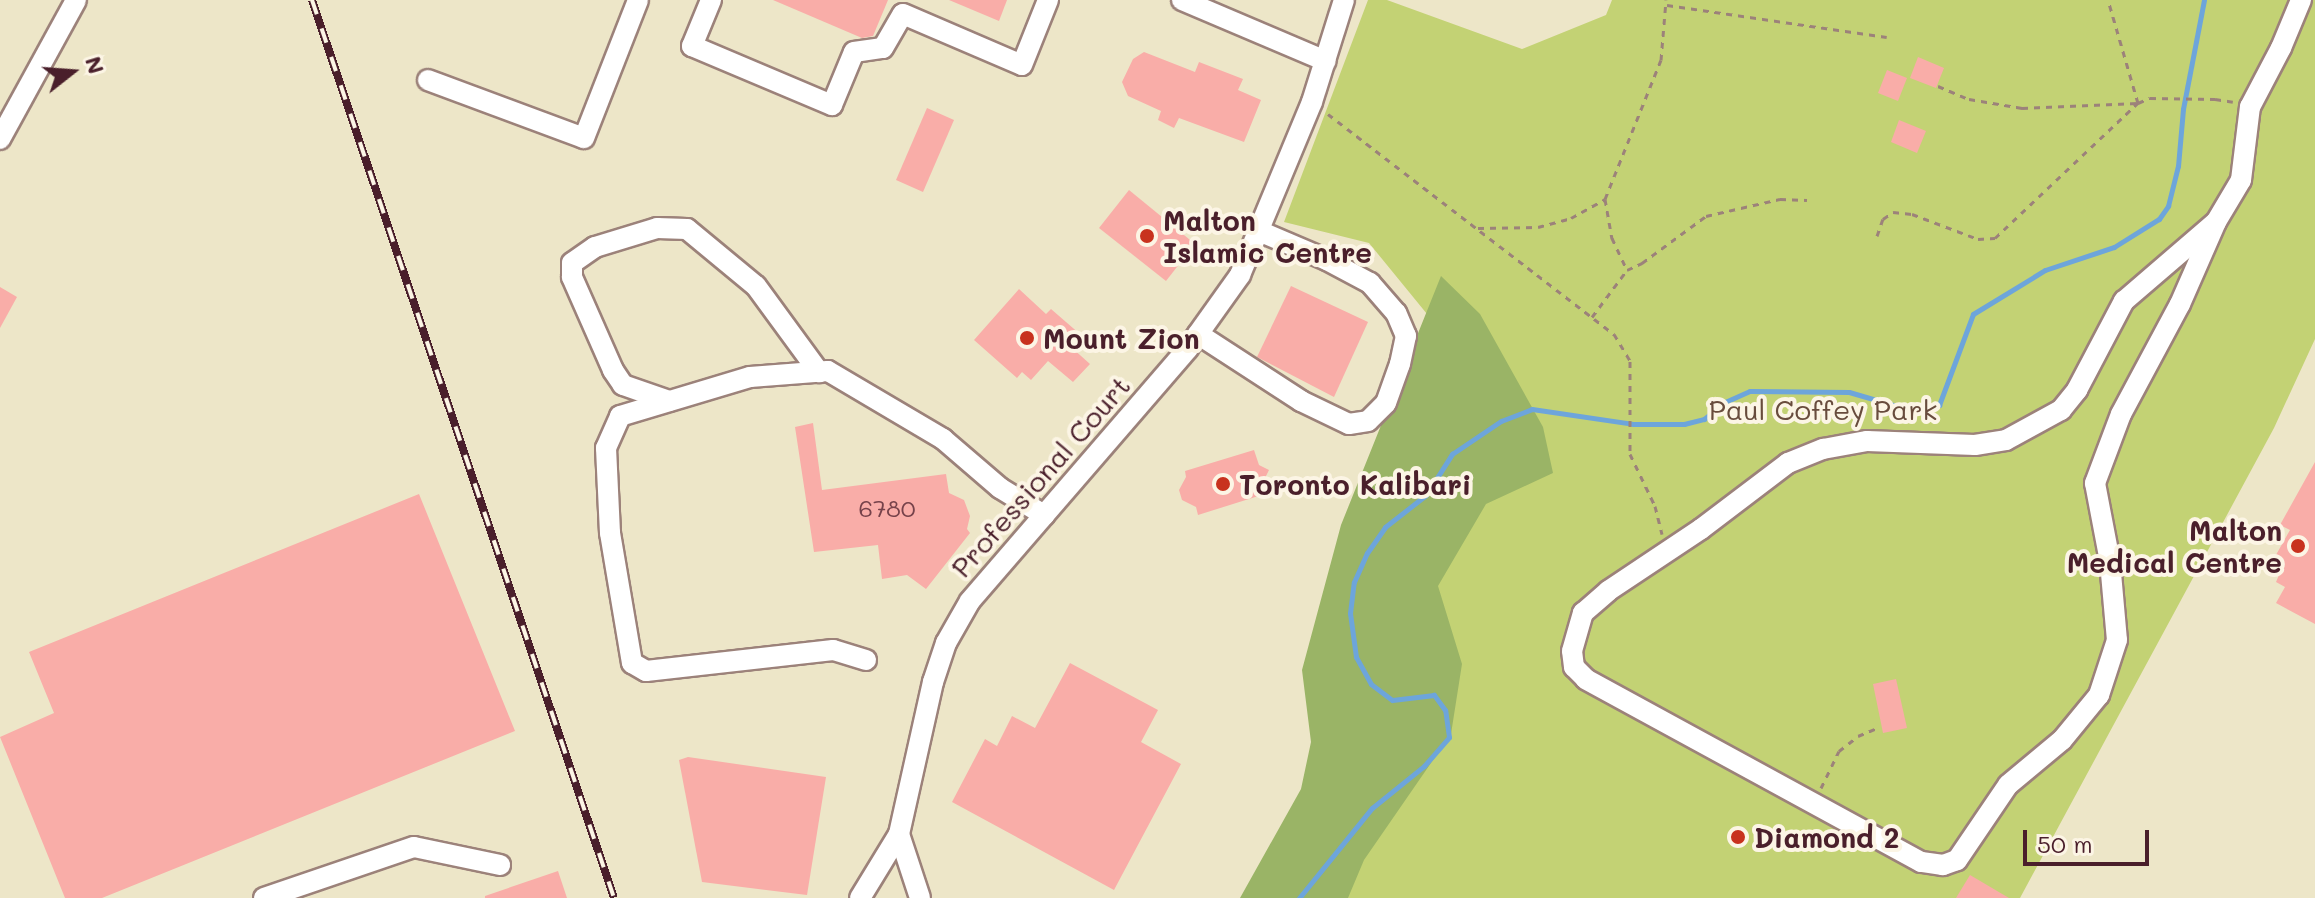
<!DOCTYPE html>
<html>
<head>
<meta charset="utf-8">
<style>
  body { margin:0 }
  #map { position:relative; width:2315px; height:898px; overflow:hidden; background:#ede6c8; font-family:Mali,sans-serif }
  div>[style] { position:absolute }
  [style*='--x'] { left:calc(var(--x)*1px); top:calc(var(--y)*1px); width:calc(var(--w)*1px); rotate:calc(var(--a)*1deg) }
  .green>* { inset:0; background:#c3d274 }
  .forest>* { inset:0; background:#9ab466 }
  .stream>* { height:5px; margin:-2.5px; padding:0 2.5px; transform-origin:2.5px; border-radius:2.5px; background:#6da5db }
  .building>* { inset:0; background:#f9ada8 }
  .path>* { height:3px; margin-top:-1.5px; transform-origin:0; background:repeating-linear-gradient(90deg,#9c827a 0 6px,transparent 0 12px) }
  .roads { filter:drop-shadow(2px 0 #9c827a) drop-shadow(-2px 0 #9c827a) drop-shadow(0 2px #9c827a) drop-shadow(0 -2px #9c827a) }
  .minor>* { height:20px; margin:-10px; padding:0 10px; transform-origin:10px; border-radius:10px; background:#fff }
  .rail>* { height:8px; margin-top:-4px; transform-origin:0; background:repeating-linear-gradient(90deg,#fcf5e5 0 15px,#4a1f2b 0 30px); box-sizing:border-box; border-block:2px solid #4a1f2b }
  .dots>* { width:22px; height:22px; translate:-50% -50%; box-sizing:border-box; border:4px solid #fcf5e5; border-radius:50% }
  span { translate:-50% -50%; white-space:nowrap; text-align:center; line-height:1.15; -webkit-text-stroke:8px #fcf5e5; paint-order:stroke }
  .number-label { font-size:24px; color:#76424a }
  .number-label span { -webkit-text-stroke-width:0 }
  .poi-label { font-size:28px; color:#4a1f2b; font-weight:700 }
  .left { translate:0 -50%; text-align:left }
  .right { translate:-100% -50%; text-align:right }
  .park-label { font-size:28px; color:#684c3d }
  .street-label { font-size:28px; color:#4a1f2b }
  .north { position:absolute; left:32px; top:32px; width:80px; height:80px; -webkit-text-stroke:6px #fcf5e5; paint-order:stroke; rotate:73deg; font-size:22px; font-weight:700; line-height:32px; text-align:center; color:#4a1f2b }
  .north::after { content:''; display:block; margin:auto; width:28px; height:36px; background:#4a1f2b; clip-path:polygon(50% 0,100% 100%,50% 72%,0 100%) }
  .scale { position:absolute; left:2023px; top:830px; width:126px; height:36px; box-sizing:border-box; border:4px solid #4a1f2b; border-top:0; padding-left:10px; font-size:24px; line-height:28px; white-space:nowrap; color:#4a1f2b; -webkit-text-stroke:6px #fcf5e5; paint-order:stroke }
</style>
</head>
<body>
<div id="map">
  <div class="green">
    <div style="clip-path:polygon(1368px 0,1387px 0,1522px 49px,1606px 15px,1612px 0,2315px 0,2315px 339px,2274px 428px,2020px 898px,1268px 898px,1398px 725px,1427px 314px,1369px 243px,1284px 222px)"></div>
  </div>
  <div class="forest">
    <div style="clip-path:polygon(1441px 276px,1480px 314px,1543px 427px,1553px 473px,1486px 504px,1438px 586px,1462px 664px,1451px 734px,1364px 860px,1348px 898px,1240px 898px,1301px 789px,1311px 742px,1302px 670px,1341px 525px)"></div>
  </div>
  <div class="stream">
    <div style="--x:1299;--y:898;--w:116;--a:-51"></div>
    <div style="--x:1372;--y:808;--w:67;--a:-38.9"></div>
    <div style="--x:1424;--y:766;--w:38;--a:-49"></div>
    <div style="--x:1449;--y:737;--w:27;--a:-98"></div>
    <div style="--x:1445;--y:710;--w:19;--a:-126"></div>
    <div style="--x:1434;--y:695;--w:42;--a:173.2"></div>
    <div style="--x:1392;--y:700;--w:26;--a:-143"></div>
    <div style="--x:1371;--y:684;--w:31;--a:-119"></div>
    <div style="--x:1356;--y:657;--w:44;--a:-97.8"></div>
    <div style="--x:1350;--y:613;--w:31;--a:-83"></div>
    <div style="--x:1354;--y:582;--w:32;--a:-66"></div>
    <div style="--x:1367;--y:553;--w:32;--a:-55"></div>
    <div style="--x:1385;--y:527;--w:52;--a:-38"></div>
    <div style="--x:1426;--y:495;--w:49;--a:-57.6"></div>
    <div style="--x:1452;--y:454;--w:59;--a:-34"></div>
    <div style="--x:1501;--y:421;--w:33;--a:-21"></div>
    <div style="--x:1532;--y:409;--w:102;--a:8.4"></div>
    <div style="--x:1633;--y:424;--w:51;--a:0"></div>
    <div style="--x:1684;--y:424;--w:21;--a:-14"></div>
    <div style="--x:1704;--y:419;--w:27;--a:-39"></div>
    <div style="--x:1725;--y:402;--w:27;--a:-24"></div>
    <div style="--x:1750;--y:391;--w:99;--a:0.6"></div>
    <div style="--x:1849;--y:392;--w:68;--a:16.3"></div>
    <div style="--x:1914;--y:411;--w:26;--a:-13"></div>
    <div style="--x:1939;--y:405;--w:97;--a:-69.5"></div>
    <div style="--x:1973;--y:314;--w:84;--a:-31.4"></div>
    <div style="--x:2045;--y:270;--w:73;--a:-18.4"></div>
    <div style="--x:2114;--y:247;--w:53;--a:-31.9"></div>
    <div style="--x:2159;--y:219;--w:16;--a:-55"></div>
    <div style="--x:2168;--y:206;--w:41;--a:-76"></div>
    <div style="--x:2178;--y:166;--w:57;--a:-85"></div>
    <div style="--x:2183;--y:109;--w:111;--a:-79.1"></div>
  </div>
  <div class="building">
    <div style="clip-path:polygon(773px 0,888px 0,873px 36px,862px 38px)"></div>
    <div style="clip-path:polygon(949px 0,1007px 0,999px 21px)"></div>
    <div style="clip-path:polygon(1144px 52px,1195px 72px,1199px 62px,1243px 79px,1238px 90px,1261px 100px,1244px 142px,1179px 118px,1174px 128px,1158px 120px,1161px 111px,1128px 96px,1122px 82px,1133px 59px)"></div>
    <div style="clip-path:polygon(1918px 57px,1944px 68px,1936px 88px,1910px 78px)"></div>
    <div style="clip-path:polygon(1887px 70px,1907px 78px,1898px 101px,1878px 93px)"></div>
    <div style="clip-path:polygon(927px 108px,954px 120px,923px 192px,896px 180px)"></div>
    <div style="clip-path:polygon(1899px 120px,1926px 131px,1917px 153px,1891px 142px)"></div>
    <div style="clip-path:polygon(1129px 190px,1195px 244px,1166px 281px,1099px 228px)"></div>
    <div style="clip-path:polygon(1291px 286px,1368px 322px,1334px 397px,1257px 357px)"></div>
    <div style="clip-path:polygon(0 287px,17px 297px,0 328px)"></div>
    <div style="clip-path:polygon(1019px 289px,1046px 314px,1051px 309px,1081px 335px,1071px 347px,1090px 364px,1073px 382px,1048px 361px,1031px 380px,1022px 372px,1017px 378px,974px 340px)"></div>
    <div style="clip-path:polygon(813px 423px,822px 490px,946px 474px,949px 493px,964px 500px,970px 516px,967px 529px,970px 533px,926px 589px,907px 575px,882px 579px,878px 545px,814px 552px,795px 427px)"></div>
    <div style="clip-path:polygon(1254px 450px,1259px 465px,1269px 470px,1264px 480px,1268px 493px,1198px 515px,1196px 507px,1182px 500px,1179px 490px,1186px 477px,1185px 471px)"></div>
    <div style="clip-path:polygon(2315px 462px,2315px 624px,2276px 603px,2285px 587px,2276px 582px,2282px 568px,2272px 562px,2290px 530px,2280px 525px)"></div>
    <div style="clip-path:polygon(419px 494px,515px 731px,102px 898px,65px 898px,0 737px,54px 713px,29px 652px)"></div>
    <div style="clip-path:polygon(1070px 663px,1158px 710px,1141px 742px,1181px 764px,1114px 890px,952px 802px,985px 739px,997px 746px,1012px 716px,1035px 728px)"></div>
    <div style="clip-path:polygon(1896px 679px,1907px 728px,1883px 733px,1873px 684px)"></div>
    <div style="clip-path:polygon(688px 757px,826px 777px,807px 895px,702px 882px,679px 760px)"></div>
    <div style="clip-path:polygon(558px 871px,567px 898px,485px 898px,485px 896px)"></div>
    <div style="clip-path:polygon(1970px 875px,2009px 898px,1956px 898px)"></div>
  </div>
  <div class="path">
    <div style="--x:1667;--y:5;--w:222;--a:8.3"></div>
    <div style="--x:1938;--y:86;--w:34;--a:23"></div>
    <div style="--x:1969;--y:99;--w:54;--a:9.6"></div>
    <div style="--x:2022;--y:108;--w:116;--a:-2.5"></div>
    <div style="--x:2138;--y:103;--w:13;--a:-23"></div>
    <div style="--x:2150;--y:98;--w:65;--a:0.9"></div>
    <div style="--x:2215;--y:99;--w:18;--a:9"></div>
    <div style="--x:1328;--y:114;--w:361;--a:37.6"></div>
    <div style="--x:1614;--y:334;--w:31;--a:59"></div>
    <div style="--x:1630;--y:361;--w:93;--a:90"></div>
    <div style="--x:1630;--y:454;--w:58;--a:64.3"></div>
    <div style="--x:1655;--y:506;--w:29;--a:76"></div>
    <div style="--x:1605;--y:199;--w:40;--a:80"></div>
    <div style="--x:1612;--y:238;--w:35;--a:65"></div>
    <div style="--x:1478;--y:228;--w:60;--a:-1"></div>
    <div style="--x:1538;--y:227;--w:34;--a:-15"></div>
    <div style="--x:1571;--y:218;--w:39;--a:-29"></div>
    <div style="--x:1605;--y:199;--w:150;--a:-68.1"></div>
    <div style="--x:1661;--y:60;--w:60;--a:-85.2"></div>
    <div style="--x:1877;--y:236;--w:18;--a:-71"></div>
    <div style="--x:1883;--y:219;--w:12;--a:-35"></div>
    <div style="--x:1893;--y:212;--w:19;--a:6"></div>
    <div style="--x:1912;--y:214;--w:71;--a:20.7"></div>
    <div style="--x:1978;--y:239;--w:17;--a:-3"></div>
    <div style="--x:1995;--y:238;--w:197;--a:-43.4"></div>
    <div style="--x:2138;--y:103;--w:107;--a:-106.2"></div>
    <div style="--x:1592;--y:317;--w:59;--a:-53.3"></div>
    <div style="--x:1627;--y:270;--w:17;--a:-25"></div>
    <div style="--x:1642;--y:263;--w:79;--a:-36.3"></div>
    <div style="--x:1706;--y:216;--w:76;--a:-12.9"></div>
    <div style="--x:1780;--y:199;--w:27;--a:2"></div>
    <div style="--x:1821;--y:788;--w:41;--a:-64.1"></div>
    <div style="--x:1839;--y:751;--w:24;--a:-38"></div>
    <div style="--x:1858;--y:736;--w:23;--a:-23"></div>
  </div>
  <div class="roads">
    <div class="minor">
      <div style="--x:711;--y:0;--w:50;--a:112.4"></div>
      <div style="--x:692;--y:46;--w:152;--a:22.9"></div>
      <div style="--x:832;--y:105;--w:57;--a:-67.5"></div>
      <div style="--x:854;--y:52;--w:29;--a:-8"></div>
      <div style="--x:883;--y:48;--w:39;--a:-60"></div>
      <div style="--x:903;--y:14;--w:129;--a:23.2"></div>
      <div style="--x:1022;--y:65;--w:70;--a:-68.2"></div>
      <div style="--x:1182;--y:0;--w:156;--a:23"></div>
      <div style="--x:428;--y:80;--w:166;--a:20.4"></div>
      <div style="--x:584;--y:138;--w:148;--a:-68.6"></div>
      <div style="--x:0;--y:139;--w:158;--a:-61.3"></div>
      <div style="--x:2216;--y:222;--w:90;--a:113.7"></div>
      <div style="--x:2180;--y:304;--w:125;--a:118.2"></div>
      <div style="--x:2121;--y:414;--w:74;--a:110.6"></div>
      <div style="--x:2095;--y:483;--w:80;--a:79.2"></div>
      <div style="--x:2110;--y:562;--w:78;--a:84.9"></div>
      <div style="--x:2117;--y:640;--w:58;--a:108.1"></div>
      <div style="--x:2099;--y:695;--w:58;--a:129.4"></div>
      <div style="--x:2062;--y:740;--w:70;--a:140.2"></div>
      <div style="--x:2008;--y:785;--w:91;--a:124.2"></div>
      <div style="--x:1957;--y:860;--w:15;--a:160"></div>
      <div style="--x:1943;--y:865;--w:22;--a:-172"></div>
      <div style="--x:1921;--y:862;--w:382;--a:-151.4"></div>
      <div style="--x:1586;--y:679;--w:17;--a:-135"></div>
      <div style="--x:1574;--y:667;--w:16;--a:-97"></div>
      <div style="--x:1572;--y:651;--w:40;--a:-74"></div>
      <div style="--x:1583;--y:613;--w:33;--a:-41"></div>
      <div style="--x:1608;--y:591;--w:112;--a:-33.7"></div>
      <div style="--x:1701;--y:529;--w:109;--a:-37.2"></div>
      <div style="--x:1788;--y:463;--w:38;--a:-22"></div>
      <div style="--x:1823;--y:449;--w:45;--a:-10.3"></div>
      <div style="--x:1867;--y:441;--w:108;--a:2.1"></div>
      <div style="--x:1975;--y:445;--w:31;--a:-9"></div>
      <div style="--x:2006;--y:440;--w:63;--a:-28.6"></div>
      <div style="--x:2061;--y:410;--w:26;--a:-51"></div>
      <div style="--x:2077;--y:390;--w:101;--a:-62.2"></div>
      <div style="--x:2124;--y:301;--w:121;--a:-40.7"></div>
      <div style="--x:2216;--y:222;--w:49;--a:-59.2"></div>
      <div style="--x:2241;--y:180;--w:74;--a:-83"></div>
      <div style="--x:2250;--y:107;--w:67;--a:-62.3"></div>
      <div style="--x:2281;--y:48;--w:52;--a:-67.4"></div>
      <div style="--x:1198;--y:334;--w:123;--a:33"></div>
      <div style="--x:1301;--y:401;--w:53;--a:25.6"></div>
      <div style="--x:1349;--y:424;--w:19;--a:-9"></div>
      <div style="--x:1368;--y:421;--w:25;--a:-45"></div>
      <div style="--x:1386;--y:403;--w:41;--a:-70.3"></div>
      <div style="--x:1400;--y:364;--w:29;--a:-78"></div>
      <div style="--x:1406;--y:336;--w:25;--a:-113"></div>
      <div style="--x:1396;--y:313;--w:40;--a:-131"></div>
      <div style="--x:1370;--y:283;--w:49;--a:-151.9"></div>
      <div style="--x:1327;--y:260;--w:74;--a:-156.9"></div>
      <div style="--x:669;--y:401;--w:49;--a:-160.8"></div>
      <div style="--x:623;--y:385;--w:18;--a:-124"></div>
      <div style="--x:613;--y:370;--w:102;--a:-113.8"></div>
      <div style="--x:572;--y:277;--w:14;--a:-90"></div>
      <div style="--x:572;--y:263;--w:28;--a:-35"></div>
      <div style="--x:595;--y:247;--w:65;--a:-17"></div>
      <div style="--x:657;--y:228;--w:30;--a:2"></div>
      <div style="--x:687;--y:229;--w:89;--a:39.6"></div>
      <div style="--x:756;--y:286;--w:107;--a:53.8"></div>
      <div style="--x:866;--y:660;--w:34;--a:-163"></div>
      <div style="--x:833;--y:650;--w:188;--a:173.6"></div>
      <div style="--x:646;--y:671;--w:16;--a:-150"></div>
      <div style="--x:632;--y:663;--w:132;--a:-99.6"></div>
      <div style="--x:610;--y:533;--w:85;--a:-92.7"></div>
      <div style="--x:606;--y:448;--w:35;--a:-66"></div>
      <div style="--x:620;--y:416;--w:136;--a:-16.7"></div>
      <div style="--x:750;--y:377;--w:78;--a:-4.4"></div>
      <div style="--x:828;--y:371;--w:134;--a:30.6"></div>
      <div style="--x:943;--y:439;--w:75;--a:40.7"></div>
      <div style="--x:1000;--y:488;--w:52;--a:31.5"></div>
      <div style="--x:899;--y:834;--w:67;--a:71.8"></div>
      <div style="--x:264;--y:898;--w:158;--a:-18.8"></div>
      <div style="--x:414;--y:847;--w:88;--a:11.8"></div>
      <div style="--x:860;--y:898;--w:75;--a:-58.6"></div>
      <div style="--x:899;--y:834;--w:156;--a:-77.4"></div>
      <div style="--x:933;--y:682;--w:41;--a:-71.6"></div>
      <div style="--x:946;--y:643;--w:48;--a:-60.3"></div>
      <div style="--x:970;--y:601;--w:334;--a:-49.2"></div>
      <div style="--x:1188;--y:348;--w:90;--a:-54.5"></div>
      <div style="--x:1240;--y:275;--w:187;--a:-67.4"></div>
      <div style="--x:1312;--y:102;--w:107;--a:-72.6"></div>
    </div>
  </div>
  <div class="rail">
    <div style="--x:312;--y:0;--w:947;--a:71.41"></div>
  </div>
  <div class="dots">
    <div style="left:1147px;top:236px;background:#c8321e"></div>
    <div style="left:1027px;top:338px;background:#c8321e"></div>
    <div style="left:1223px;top:484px;background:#c8321e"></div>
    <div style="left:2298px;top:546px;background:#c8321e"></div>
    <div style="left:1738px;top:837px;background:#c8321e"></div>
  </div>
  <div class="number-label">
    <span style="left:887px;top:508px">6780</span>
  </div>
  <div class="poi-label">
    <span class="left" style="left:1163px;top:236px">Malton<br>Islamic Centre</span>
    <span class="left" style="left:1043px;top:338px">Mount Zion</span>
    <span class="left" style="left:1239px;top:484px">Toronto Kalibari</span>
    <span class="right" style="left:2282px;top:546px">Malton<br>Medical Centre</span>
    <span class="left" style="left:1754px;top:837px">Diamond 2</span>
  </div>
  <div class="park-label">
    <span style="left:1823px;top:409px">Paul Coffey Park</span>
  </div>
  <div class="street-label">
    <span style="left:1040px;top:476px;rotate:-49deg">Professional Court</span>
  </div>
  <div class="north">N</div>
  <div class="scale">50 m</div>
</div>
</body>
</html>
